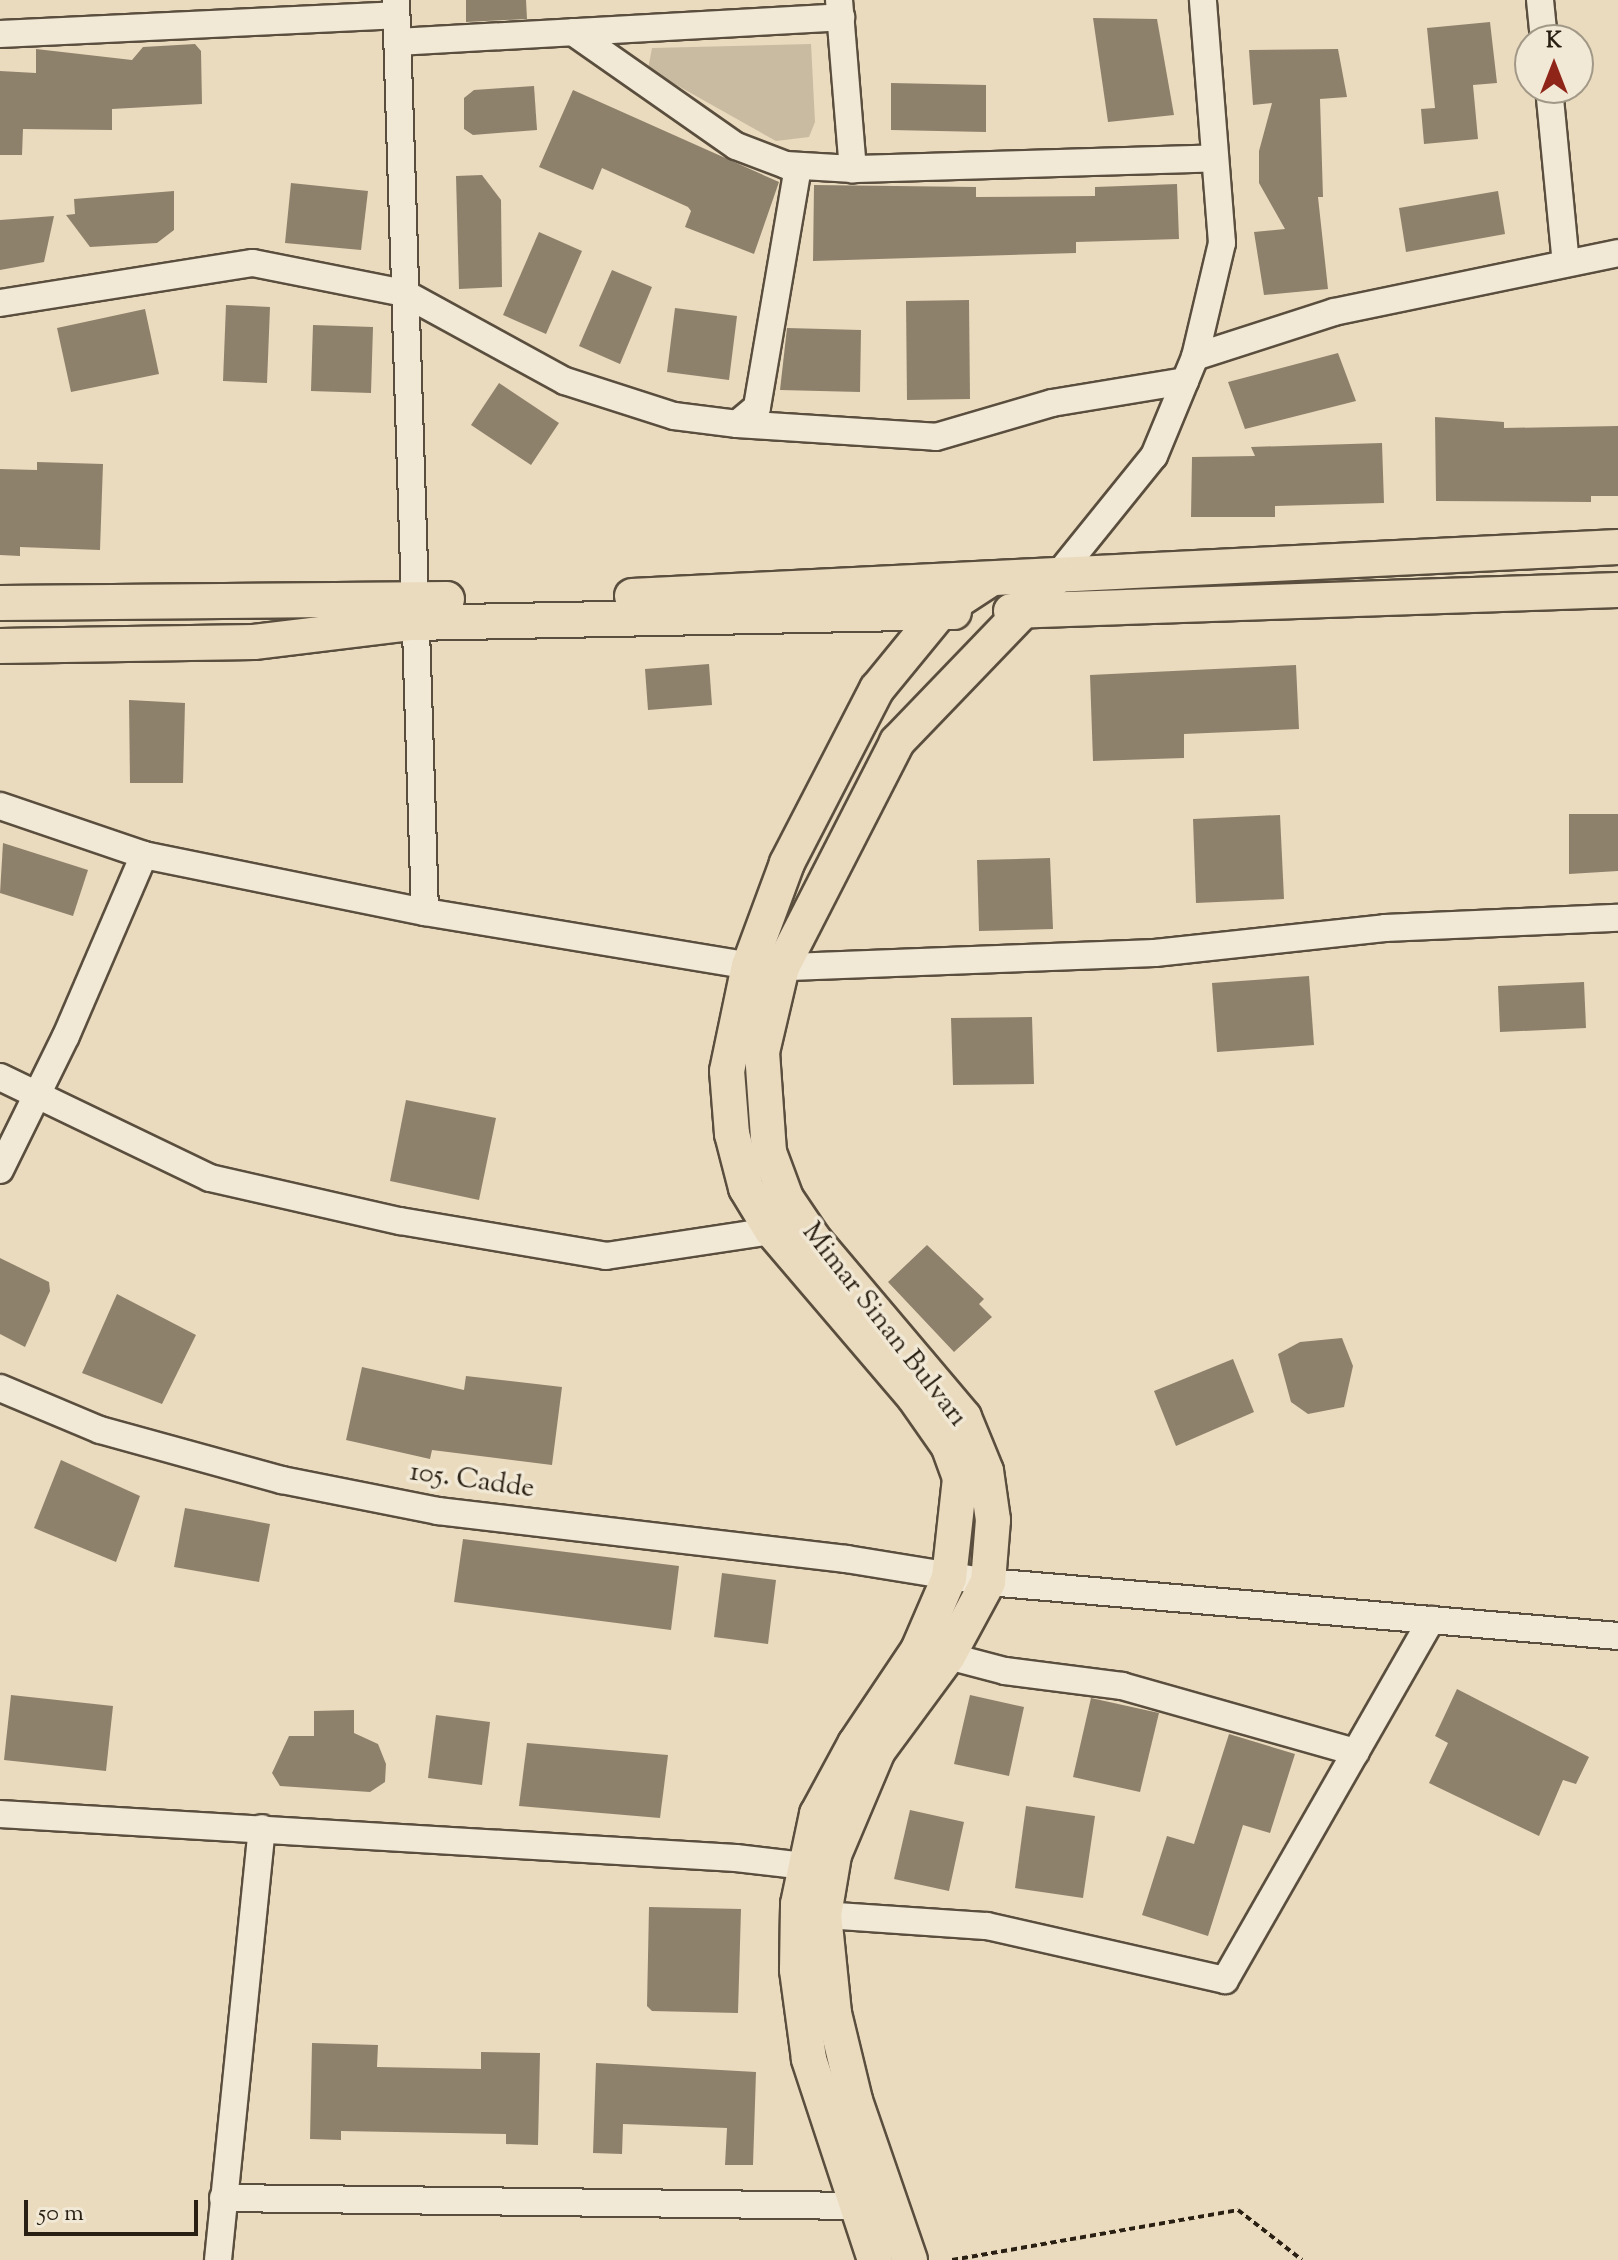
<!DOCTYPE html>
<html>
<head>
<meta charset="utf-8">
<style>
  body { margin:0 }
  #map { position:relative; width:1618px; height:2260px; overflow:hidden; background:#eadbbe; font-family:"Sorts Mill Goudy",serif }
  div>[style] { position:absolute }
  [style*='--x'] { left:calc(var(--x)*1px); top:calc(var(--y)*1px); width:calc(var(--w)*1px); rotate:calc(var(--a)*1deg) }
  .green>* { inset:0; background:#c9bba1 }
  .building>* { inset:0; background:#8e816c }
  .path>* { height:4px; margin-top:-2px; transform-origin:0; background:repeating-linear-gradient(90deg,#2a1f13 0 6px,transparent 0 10px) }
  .roads { filter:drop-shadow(2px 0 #5a4e3e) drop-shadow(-2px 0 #5a4e3e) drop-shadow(0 2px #5a4e3e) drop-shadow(0 -2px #5a4e3e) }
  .minor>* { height:26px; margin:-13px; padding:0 13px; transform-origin:13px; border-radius:13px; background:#f1e8d5 }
  .major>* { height:34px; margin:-17px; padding:0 17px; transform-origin:17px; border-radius:17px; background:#eadbbe }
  span { translate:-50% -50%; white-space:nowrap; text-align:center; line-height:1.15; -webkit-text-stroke:7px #f1e8d5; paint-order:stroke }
  .street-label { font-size:28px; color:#2a1f13 }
  .north { position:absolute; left:1514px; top:24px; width:80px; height:80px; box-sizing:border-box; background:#f1e8d5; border:2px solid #a19887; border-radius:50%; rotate:0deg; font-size:22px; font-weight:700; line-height:32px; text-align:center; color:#2a1f13 }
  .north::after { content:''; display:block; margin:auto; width:28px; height:36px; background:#8f2418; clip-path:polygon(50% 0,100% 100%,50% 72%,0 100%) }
  .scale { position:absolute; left:24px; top:2200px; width:174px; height:36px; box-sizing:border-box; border:4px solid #2a1f13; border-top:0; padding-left:10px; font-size:24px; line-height:28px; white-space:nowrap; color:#2a1f13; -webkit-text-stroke:6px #f1e8d5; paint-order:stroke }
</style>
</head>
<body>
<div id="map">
  <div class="green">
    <div style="clip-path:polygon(811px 44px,815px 122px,809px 137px,776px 141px,648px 69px,652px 48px)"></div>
  </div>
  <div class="building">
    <div style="clip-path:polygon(466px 0,526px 0,527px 19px,466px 22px)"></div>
    <div style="clip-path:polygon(1093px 18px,1157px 19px,1174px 115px,1108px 122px)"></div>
    <div style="clip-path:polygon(1490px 22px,1497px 83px,1473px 85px,1478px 139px,1424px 144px,1421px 109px,1435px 108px,1427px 28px)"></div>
    <div style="clip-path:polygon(195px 44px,201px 51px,202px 104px,112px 109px,112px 130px,23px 129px,22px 155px,0 155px,0 71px,36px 73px,36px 49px,132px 60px,143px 47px)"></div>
    <div style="clip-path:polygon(1338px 49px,1347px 97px,1320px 99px,1323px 197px,1318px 197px,1328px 289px,1264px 295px,1254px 232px,1285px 229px,1259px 183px,1259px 151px,1272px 103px,1253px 105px,1249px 50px)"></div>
    <div style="clip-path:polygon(891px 83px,986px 85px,986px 132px,891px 130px)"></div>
    <div style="clip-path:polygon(534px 86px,537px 130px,473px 135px,464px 129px,464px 98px,474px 90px)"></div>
    <div style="clip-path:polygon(573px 90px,779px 182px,754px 254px,685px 227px,691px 211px,688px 207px,602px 168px,593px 190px,539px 167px)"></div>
    <div style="clip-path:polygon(482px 175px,501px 200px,502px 287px,459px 289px,456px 176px)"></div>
    <div style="clip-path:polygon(291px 183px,368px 191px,361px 250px,285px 243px)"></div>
    <div style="clip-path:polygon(1177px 184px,1179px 239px,1076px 242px,1076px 253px,813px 261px,814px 185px,976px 187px,976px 197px,1095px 196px,1095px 187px)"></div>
    <div style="clip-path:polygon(174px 191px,174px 230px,157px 243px,90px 247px,66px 215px,75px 214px,74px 199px)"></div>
    <div style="clip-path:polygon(1498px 191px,1505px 234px,1406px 252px,1399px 208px)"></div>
    <div style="clip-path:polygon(54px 216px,44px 262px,0 270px,0 220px)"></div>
    <div style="clip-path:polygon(539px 232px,582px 251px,546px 334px,503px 315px)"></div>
    <div style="clip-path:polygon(612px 270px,652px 287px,620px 364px,579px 346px)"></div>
    <div style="clip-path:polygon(969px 300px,970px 399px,907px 400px,906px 301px)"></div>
    <div style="clip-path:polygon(226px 305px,270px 307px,267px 383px,223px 381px)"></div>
    <div style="clip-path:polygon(675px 308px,737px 316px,729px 380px,667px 372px)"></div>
    <div style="clip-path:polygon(145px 309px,159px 374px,71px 392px,57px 328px)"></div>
    <div style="clip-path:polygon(313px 325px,373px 327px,371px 393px,311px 391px)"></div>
    <div style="clip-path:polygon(787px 328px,861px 330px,860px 392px,780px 390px)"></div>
    <div style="clip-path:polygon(1338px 353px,1356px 401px,1245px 429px,1228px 382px)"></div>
    <div style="clip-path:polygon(499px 383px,559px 423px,531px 465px,471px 425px)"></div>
    <div style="clip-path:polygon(1435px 417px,1504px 422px,1504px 428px,1618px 426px,1618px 496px,1591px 496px,1591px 502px,1436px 501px)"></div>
    <div style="clip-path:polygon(1382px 443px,1384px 503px,1275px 506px,1275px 517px,1191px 517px,1192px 457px,1255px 456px,1251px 447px)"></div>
    <div style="clip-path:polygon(37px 462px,103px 464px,100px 550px,20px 547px,20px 556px,0 555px,0 469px,37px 470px)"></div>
    <div style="clip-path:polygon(709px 664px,712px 705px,648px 710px,645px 669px)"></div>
    <div style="clip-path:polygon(1296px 665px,1299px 729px,1184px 734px,1184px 758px,1093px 761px,1090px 675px)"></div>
    <div style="clip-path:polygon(129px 700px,185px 703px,183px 783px,130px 783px)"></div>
    <div style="clip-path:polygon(1569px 814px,1618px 814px,1618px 871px,1569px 874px)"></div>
    <div style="clip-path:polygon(1280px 815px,1284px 899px,1196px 903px,1193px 819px)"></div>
    <div style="clip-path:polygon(3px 843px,88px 870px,73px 916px,0 893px)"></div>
    <div style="clip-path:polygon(1050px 858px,1053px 929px,979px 931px,977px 860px)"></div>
    <div style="clip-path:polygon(1309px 976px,1314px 1045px,1217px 1052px,1212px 983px)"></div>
    <div style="clip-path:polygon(1584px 982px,1586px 1028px,1500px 1032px,1498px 986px)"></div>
    <div style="clip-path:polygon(1032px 1017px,1034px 1084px,953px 1085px,951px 1018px)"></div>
    <div style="clip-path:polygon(406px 1100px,496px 1118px,479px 1200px,390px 1181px)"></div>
    <div style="clip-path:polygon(927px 1245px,984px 1299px,979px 1304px,992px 1317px,954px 1352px,888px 1282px)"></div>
    <div style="clip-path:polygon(0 1258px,49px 1282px,50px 1291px,25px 1347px,0 1334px)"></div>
    <div style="clip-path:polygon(117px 1294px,196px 1335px,162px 1404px,82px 1373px)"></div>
    <div style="clip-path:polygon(1342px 1338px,1353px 1366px,1344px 1407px,1308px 1414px,1291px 1402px,1278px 1354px,1300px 1342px)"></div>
    <div style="clip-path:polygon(1233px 1359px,1254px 1412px,1176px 1446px,1154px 1391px)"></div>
    <div style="clip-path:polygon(362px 1367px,464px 1390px,466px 1376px,562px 1387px,552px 1465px,432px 1450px,430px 1459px,346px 1440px)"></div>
    <div style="clip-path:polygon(61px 1460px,140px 1496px,116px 1562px,34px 1528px)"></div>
    <div style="clip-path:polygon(185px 1508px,270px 1524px,259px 1582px,174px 1567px)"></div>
    <div style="clip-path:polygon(463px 1539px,679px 1566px,671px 1630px,454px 1602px)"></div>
    <div style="clip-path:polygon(722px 1573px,776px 1580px,768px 1644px,714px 1637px)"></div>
    <div style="clip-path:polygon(1457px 1689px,1589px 1757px,1576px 1784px,1563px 1780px,1539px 1836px,1429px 1783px,1448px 1743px,1435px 1736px)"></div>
    <div style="clip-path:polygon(11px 1695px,113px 1706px,106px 1771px,4px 1760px)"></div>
    <div style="clip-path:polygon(970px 1695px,1024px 1707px,1009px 1776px,954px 1764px)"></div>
    <div style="clip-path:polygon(1091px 1698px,1159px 1713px,1140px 1792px,1073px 1777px)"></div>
    <div style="clip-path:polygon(354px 1710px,354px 1733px,378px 1744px,386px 1764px,385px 1782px,370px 1792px,280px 1786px,272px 1773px,289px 1736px,314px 1736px,314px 1711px)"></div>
    <div style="clip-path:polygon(436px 1715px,490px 1722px,482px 1785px,428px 1778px)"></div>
    <div style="clip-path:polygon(1229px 1734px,1295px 1754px,1270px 1833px,1243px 1825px,1208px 1936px,1142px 1915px,1167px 1836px,1194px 1844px)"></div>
    <div style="clip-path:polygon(527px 1743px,668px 1755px,660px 1818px,519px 1806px)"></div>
    <div style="clip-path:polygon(1026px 1806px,1095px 1816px,1083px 1898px,1015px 1888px)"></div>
    <div style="clip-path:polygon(910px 1810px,964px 1822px,949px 1891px,894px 1879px)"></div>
    <div style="clip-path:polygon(649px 1907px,741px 1909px,738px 2013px,652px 2011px,647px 2006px)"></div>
    <div style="clip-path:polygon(312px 2043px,378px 2045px,377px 2067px,481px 2069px,481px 2052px,540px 2053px,538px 2145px,506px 2144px,506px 2134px,341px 2131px,341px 2140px,310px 2139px)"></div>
    <div style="clip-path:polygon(596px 2063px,756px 2072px,753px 2165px,725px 2165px,727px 2128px,623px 2124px,622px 2154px,593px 2153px)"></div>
  </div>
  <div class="path">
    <div style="--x:952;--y:2260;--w:290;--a:-9.9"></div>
    <div style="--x:1238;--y:2210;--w:81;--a:38"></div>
  </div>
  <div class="roads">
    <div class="minor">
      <div style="--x:396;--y:0;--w:912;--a:88.18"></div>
      <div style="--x:839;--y:0;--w:170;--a:85.3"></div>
      <div style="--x:1540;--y:0;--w:40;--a:84.3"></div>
      <div style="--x:573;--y:32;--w:199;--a:35"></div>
      <div style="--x:736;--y:146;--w:53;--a:20.8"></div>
      <div style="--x:786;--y:165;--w:67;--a:3.4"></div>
      <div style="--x:853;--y:169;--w:361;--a:-1.7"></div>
      <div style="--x:0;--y:34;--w:396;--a:-2.7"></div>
      <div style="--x:397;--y:42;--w:445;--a:-3.2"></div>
      <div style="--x:1549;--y:88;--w:176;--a:84.5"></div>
      <div style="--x:0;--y:303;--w:256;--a:-9"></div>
      <div style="--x:253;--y:263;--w:154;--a:11.2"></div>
      <div style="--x:404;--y:293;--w:183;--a:28.7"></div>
      <div style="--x:565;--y:381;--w:114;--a:17.8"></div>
      <div style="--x:674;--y:416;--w:64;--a:7.2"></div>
      <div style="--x:737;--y:424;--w:26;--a:-40"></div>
      <div style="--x:757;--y:407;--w:244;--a:-80.3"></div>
      <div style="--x:1195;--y:357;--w:146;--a:-17.9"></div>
      <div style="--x:1334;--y:312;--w:290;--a:-11.7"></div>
      <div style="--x:737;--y:424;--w:199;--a:3.7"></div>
      <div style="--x:936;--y:437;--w:121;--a:-16.3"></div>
      <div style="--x:1052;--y:403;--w:135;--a:-9.4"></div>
      <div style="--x:1057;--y:576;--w:154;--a:-51.1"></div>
      <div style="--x:1154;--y:456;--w:107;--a:-67.5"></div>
      <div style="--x:1195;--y:357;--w:117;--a:-76.7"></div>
      <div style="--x:1222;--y:243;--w:244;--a:-94.5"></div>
      <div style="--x:0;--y:806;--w:152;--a:18.8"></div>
      <div style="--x:144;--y:855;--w:287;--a:11.5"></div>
      <div style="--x:425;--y:912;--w:344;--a:9.4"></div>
      <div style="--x:764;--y:968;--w:391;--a:-2.2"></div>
      <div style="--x:1155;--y:953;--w:231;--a:-6.2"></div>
      <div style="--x:1385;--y:928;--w:233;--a:-2.5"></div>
      <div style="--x:0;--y:1077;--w:233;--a:25.7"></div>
      <div style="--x:210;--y:1178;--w:195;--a:12.8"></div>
      <div style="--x:400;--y:1221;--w:209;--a:9.6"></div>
      <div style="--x:606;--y:1256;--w:168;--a:-8.6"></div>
      <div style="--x:0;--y:1170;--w:149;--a:-63.8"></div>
      <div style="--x:66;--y:1036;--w:197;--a:-66.7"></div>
      <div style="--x:0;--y:1388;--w:108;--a:22.8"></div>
      <div style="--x:100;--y:1430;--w:189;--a:15.4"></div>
      <div style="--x:282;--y:1480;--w:159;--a:11.2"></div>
      <div style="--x:438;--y:1511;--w:411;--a:6.7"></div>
      <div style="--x:846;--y:1559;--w:144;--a:9.2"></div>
      <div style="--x:988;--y:1582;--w:632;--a:4.9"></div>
      <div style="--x:948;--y:1656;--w:59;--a:14.7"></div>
      <div style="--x:1005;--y:1671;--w:118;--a:7.3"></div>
      <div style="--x:1122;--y:1686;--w:243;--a:15.8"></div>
      <div style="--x:0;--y:1814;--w:737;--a:3.42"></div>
      <div style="--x:736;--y:1858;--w:68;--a:6.7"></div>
      <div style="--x:824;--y:1915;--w:163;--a:3.9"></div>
      <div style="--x:987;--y:1926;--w:244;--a:12.8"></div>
      <div style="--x:1225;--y:1980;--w:415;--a:-60.2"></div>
      <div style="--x:223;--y:2198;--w:635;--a:0.72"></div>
      <div style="--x:218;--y:2260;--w:434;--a:-84.2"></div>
    </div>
    <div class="major">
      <div style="--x:632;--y:596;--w:987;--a:-2.85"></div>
      <div style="--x:0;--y:603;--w:447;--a:-0.5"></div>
      <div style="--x:1011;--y:611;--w:607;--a:-1.98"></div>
      <div style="--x:0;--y:646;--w:254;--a:-0.9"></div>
      <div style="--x:254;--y:642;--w:159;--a:-6.9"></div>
      <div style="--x:412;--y:623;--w:542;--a:-1.16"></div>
      <div style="--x:875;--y:2260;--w:212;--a:-108.2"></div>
      <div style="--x:809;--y:2059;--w:90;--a:-97.7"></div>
      <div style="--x:797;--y:1970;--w:66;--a:-89.1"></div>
      <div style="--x:798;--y:1904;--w:92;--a:-78.1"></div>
      <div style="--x:817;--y:1814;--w:80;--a:-61.5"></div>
      <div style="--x:855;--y:1744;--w:113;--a:-56.2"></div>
      <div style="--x:918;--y:1650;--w:78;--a:-66.7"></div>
      <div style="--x:949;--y:1578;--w:101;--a:-83.7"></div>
      <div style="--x:960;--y:1478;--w:33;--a:-110"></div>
      <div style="--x:949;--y:1447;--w:61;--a:-125"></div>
      <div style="--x:914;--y:1397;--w:218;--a:-130.5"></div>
      <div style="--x:772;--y:1231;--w:50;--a:-121.2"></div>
      <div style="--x:746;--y:1188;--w:56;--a:-104.5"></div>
      <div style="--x:732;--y:1134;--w:63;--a:-94.5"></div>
      <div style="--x:727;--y:1071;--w:107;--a:-78.2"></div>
      <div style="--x:749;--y:966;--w:110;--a:-69.7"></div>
      <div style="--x:787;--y:863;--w:196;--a:-62.7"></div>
      <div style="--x:877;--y:689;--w:99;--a:-50.7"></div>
      <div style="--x:940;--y:612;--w:59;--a:-33.1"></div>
      <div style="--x:910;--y:2260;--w:169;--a:-109"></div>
      <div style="--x:855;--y:2100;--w:89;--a:-103.6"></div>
      <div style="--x:834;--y:2013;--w:99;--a:-95.8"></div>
      <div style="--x:824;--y:1915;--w:61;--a:-80.5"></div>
      <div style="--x:834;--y:1855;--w:113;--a:-67.1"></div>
      <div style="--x:878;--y:1751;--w:118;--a:-53.6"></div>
      <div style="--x:948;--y:1656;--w:84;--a:-61.6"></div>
      <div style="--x:988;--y:1582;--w:62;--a:-85.4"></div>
      <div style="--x:993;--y:1520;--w:49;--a:-98.1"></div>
      <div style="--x:986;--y:1471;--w:58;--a:-112.2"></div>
      <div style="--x:964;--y:1417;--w:234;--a:-130.2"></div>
      <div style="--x:813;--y:1238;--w:48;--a:-124"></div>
      <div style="--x:786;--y:1198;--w:49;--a:-110.3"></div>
      <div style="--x:769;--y:1152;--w:100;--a:-94"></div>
      <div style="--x:762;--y:1052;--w:87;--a:-76.8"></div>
      <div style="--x:782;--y:967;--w:253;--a:-62.9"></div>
      <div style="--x:897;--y:742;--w:231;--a:-46.1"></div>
    </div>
  </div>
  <div class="street-label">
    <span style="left:884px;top:1325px;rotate:52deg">Mimar Sinan Bulvarı</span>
    <span style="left:472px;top:1481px;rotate:8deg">105. Cadde</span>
  </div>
  <div class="north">K</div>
  <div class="scale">50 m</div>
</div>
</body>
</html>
